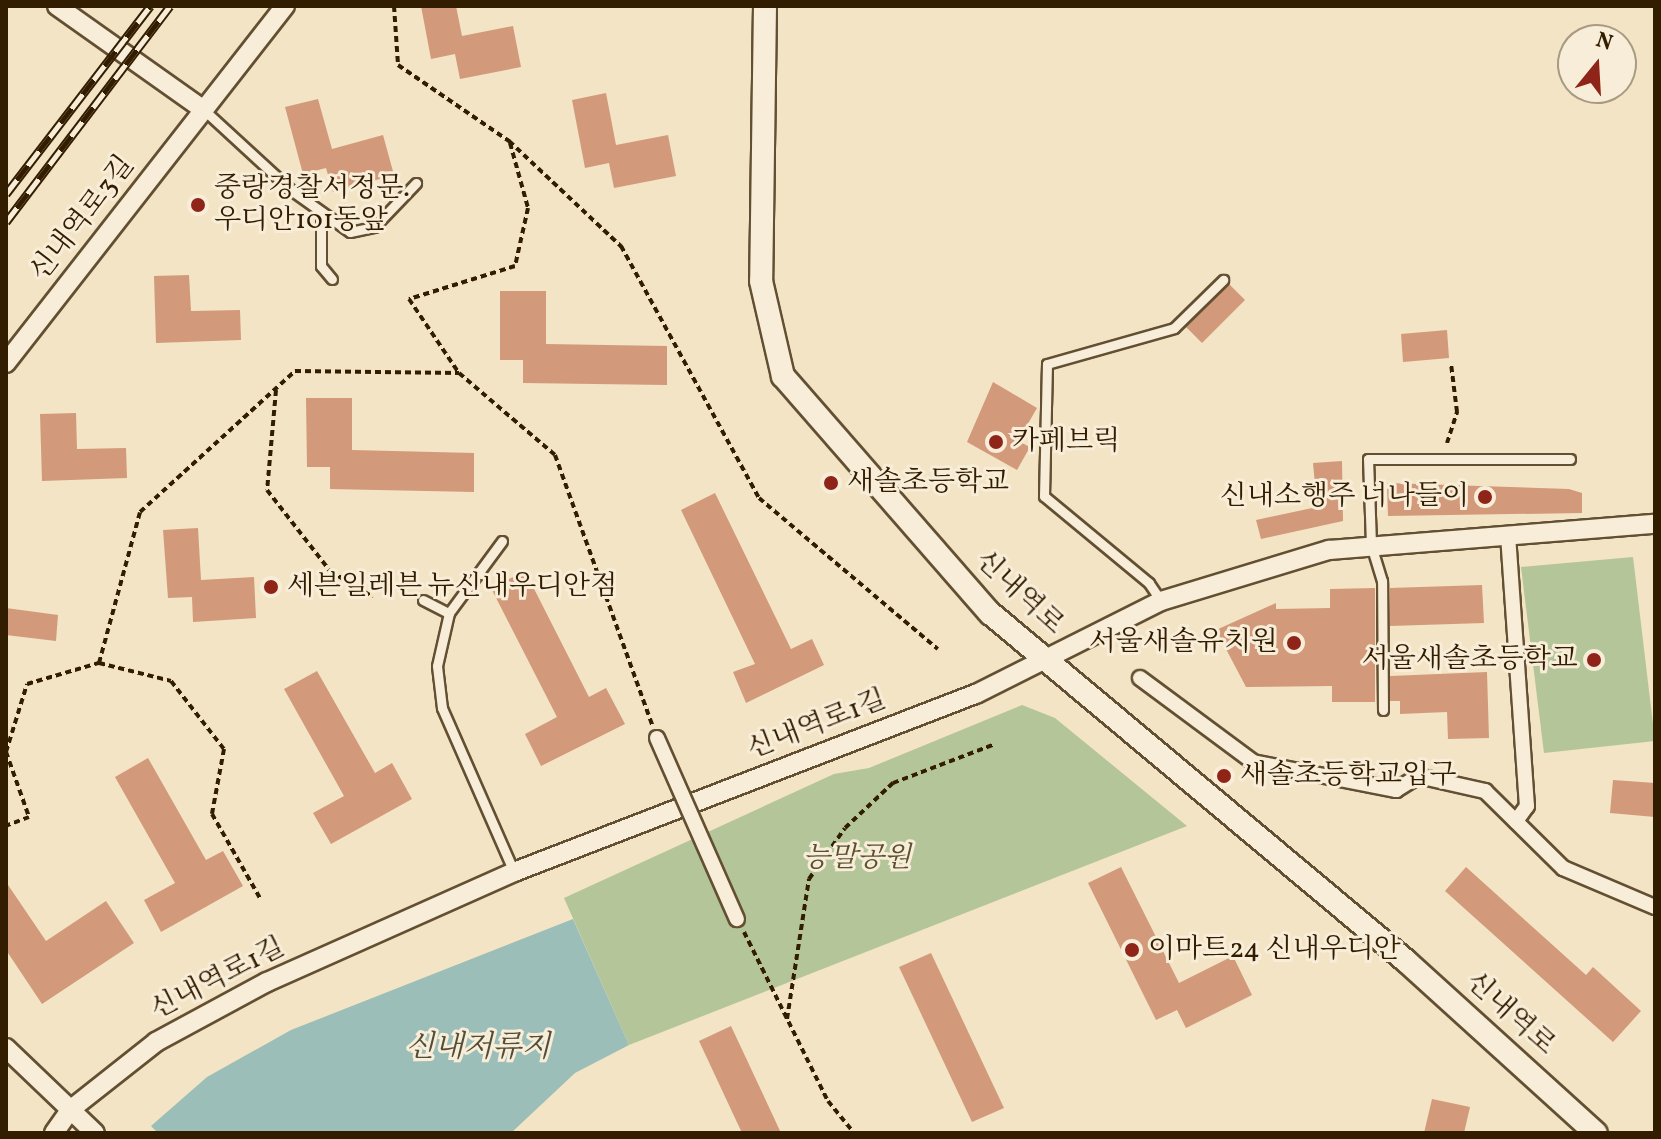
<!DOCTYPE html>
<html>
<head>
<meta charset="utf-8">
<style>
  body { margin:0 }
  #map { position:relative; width:1661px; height:1139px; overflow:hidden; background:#f2e4c4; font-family:Vollkorn,"Noto Serif KR",serif }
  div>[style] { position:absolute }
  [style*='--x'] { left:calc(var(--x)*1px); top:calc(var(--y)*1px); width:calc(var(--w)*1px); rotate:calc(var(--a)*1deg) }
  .green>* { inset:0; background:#b4c599 }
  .water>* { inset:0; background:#9cbeb8 }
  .building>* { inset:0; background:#d29a7a }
  .path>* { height:4px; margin-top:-2px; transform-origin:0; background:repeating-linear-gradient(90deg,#331d00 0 6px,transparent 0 10px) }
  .roads { filter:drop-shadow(2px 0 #634f31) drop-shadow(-2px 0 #634f31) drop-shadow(0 2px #634f31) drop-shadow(0 -2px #634f31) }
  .service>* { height:9px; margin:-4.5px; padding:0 4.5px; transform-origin:4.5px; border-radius:4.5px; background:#f7edd9 }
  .pedestrian>* { height:14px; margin:-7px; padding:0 7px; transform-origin:7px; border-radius:7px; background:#f7edd9 }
  .minor>* { height:18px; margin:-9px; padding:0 9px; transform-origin:9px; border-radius:9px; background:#f7edd9 }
  .tertiary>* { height:22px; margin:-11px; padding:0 11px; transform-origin:11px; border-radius:11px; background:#f7edd9 }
  .rail>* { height:9px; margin-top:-4.5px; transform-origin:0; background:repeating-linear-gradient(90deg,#f7edd9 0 18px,#331d00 0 36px); box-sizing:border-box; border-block:2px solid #331d00 }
  .bridges { filter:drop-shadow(2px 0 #634f31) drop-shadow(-2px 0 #634f31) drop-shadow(0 2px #634f31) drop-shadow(0 -2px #634f31) }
  .pedestrian-bridge>* { height:14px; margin:-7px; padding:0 7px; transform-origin:7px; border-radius:7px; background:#f7edd9 }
  .dots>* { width:22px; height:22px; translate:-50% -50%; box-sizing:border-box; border:4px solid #f7edd9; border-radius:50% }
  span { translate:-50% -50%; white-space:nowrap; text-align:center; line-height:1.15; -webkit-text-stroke:6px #f7edd9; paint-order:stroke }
  .poi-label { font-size:28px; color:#331d00 }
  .left { translate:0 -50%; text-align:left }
  .right { translate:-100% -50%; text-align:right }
  .street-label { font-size:28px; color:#331d00 }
  .park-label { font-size:28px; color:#5a4f2e; font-style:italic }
  .water-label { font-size:30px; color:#524d37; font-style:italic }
  .frame { position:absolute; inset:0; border:8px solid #331d00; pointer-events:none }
  .north { position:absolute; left:1557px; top:24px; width:80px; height:80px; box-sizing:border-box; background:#f7edd9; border:2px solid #a99a82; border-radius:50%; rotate:18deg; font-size:22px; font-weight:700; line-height:32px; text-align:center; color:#331d00 }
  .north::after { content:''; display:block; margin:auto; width:28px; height:36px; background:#8f2418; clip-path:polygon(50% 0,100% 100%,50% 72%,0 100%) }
</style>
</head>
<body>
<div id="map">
  <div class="green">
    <div style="clip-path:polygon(1633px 557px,1655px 741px,1544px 753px,1521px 567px)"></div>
    <div style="clip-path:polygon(1022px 705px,1055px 718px,1187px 826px,629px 1045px,564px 898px,834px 774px,869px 768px)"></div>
  </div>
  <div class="water">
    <div style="clip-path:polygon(573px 919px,629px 1045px,575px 1073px,511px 1133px,158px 1133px,151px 1126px,207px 1077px,291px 1030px)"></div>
  </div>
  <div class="building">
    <div style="clip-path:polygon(421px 6px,456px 6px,462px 36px,513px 26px,521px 67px,460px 79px,455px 54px,431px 59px)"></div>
    <div style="clip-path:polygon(606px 93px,616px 145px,668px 135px,676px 176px,614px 188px,609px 163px,585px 168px,572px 100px)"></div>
    <div style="clip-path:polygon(318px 99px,332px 149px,383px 135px,394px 175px,333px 192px,326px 168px,303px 174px,285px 107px)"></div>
    <div style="clip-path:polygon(189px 275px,191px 311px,240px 310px,241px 340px,156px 343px,154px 276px)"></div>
    <div style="clip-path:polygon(1229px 284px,1245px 300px,1202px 343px,1186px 327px)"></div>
    <div style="clip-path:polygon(500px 291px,546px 291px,546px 344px,667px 346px,667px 385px,523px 383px,523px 360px,500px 360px)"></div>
    <div style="clip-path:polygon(1447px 330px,1449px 358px,1403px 362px,1401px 334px)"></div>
    <div style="clip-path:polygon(993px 382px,1037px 408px,1018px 441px,1030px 447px,1017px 470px,967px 442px)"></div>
    <div style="clip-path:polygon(306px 398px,352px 398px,352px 450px,474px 453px,474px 492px,330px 489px,330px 467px,307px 467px)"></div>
    <div style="clip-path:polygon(76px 413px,77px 449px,126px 448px,127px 478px,42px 481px,40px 414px)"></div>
    <div style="clip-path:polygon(1342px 461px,1343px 521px,1261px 539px,1256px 520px,1317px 507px,1313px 463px)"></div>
    <div style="clip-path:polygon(1387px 483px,1569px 489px,1582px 493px,1582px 513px,1388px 516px)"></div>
    <div style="clip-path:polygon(715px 493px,791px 649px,812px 639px,824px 665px,746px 703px,733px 672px,755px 664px,681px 510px)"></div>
    <div style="clip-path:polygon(198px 528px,201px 580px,254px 577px,256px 618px,193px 622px,192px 597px,168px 598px,163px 530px)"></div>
    <div style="clip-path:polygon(525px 571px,589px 697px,606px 688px,625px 724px,541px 766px,525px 734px,557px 717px,491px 588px)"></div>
    <div style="clip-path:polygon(1482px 585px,1484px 623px,1390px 626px,1390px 588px)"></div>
    <div style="clip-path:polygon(1375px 588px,1375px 702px,1332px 702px,1332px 686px,1246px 687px,1216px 630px,1276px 603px,1276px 609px,1330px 608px,1330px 589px)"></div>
    <div style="clip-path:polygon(6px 608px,58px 615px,56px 641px,6px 635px)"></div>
    <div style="clip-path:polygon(317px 671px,375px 773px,392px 763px,412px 799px,331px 844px,313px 813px,344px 796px,284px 689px)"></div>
    <div style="clip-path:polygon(1487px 672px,1489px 738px,1448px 739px,1447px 712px,1400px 714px,1400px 701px,1390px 701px,1390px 676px)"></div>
    <div style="clip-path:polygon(148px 758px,206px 860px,223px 851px,243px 886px,161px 932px,144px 900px,175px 883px,115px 777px)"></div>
    <div style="clip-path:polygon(1613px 780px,1655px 783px,1655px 817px,1610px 813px)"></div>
    <div style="clip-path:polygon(1121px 867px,1179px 983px,1233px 956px,1252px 995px,1186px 1028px,1177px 1010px,1156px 1020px,1088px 883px)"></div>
    <div style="clip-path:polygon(1466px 867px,1586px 975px,1593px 967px,1641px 1011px,1613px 1042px,1445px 891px)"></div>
    <div style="clip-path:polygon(6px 882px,46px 941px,106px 901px,134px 943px,42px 1004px,6px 950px)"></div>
    <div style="clip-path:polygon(931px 953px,1004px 1108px,972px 1122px,899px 967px)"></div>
    <div style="clip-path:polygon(731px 1026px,781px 1133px,742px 1133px,699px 1041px)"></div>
    <div style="clip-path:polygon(1432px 1099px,1470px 1107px,1464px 1133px,1424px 1133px)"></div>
  </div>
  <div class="path">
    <div style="--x:394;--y:6;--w:59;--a:86.1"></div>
    <div style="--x:398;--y:65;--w:135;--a:34.4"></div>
    <div style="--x:509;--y:141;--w:154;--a:43.2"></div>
    <div style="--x:621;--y:246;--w:287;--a:61.3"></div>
    <div style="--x:759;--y:498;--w:234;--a:40.2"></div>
    <div style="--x:510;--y:143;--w:67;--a:74.5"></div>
    <div style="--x:528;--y:208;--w:59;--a:102.6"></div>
    <div style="--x:515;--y:266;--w:111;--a:162.7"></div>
    <div style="--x:409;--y:299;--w:89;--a:56"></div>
    <div style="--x:459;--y:373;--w:126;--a:40.5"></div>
    <div style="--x:555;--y:455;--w:287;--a:70.2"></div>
    <div style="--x:276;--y:390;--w:100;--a:95.1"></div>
    <div style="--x:267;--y:490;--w:103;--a:52.1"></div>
    <div style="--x:330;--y:571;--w:50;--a:31.2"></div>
    <div style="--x:1447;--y:443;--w:33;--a:-72"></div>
    <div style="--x:1457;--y:412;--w:48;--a:-97.1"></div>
    <div style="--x:99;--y:663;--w:74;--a:14"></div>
    <div style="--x:171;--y:681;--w:86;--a:52.1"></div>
    <div style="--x:224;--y:749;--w:66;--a:100.5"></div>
    <div style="--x:212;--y:814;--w:99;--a:60.3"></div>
    <div style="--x:6;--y:752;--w:71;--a:-72.8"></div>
    <div style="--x:27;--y:684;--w:75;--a:-16.3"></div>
    <div style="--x:99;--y:663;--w:156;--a:-74.8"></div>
    <div style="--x:140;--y:512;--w:210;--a:-42.3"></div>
    <div style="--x:295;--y:371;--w:164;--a:0.7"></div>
    <div style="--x:6;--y:752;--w:69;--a:70.5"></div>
    <div style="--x:29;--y:817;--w:25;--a:159"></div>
    <div style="--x:744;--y:932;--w:189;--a:63.6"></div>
    <div style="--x:828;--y:1101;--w:41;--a:50.9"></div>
    <div style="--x:787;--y:1019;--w:142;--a:-81.1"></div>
    <div style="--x:809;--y:879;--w:62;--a:-54.8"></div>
    <div style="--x:845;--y:828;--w:66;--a:-43.2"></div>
    <div style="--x:893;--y:783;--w:109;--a:-20.9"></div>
  </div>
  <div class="roads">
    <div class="service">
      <div style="--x:204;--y:110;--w:118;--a:42.6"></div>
      <div style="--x:291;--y:190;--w:72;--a:35.4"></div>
      <div style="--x:350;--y:232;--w:25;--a:-12"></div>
      <div style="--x:374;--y:227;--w:61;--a:-46.3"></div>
      <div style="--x:321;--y:212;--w:54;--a:90"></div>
      <div style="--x:321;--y:266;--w:17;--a:50"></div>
      <div style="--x:502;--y:541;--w:89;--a:126.4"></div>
      <div style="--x:449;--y:613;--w:54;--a:102.8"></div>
      <div style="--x:437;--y:666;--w:42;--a:83.2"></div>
      <div style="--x:442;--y:708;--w:179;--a:66.3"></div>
      <div style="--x:423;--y:600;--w:29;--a:27"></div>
      <div style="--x:1161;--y:601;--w:22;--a:-124"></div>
      <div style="--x:1149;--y:583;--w:136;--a:-140.4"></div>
      <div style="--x:1044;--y:496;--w:132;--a:-88.7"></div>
      <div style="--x:1047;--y:364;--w:132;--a:-15.8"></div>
      <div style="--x:1174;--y:328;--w:69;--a:-44.4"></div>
      <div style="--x:1383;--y:710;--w:129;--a:-90.4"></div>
      <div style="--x:1382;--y:581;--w:39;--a:-107"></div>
      <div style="--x:1371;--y:544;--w:85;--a:-92"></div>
      <div style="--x:1368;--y:459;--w:202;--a:0"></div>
    </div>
    <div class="pedestrian">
      <div style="--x:1508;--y:535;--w:272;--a:86"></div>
      <div style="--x:1527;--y:806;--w:19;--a:126"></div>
      <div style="--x:1140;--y:678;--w:141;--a:36.6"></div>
      <div style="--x:1253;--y:762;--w:146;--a:11.1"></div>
      <div style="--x:1396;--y:790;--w:26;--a:-32"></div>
      <div style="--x:1418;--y:776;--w:69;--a:12.6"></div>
      <div style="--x:1485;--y:791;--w:110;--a:44.6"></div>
      <div style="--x:1563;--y:868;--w:100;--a:23"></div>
    </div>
    <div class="minor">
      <div style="--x:57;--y:6;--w:180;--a:35.3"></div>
      <div style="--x:6;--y:363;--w:453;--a:-52"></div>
      <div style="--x:6;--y:1048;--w:123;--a:43.7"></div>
      <div style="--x:54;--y:1133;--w:28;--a:-55"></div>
      <div style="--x:70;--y:1110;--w:110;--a:-38.3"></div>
      <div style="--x:156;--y:1042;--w:126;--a:-28.4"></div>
      <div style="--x:267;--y:982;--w:270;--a:-24"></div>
      <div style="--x:514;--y:872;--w:495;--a:-21.1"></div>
      <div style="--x:976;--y:694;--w:207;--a:-26.7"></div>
      <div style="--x:1161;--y:601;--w:176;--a:-16.9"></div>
      <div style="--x:1329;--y:550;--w:327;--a:-4.6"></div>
    </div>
    <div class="tertiary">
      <div style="--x:765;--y:6;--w:275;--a:90.8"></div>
      <div style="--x:761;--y:281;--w:98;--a:77"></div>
      <div style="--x:783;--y:376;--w:315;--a:48.9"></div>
      <div style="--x:990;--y:613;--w:542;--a:39.91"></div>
      <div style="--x:1406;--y:961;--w:256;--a:42.2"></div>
    </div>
  </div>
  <div class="rail">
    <div style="--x:6;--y:194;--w:237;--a:-52.5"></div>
    <div style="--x:6;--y:222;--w:271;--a:-52.8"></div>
  </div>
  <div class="bridges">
    <div class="pedestrian-bridge">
      <div style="--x:657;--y:738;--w:198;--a:66.2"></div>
    </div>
  </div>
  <div class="dots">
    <div style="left:198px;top:205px;background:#8f2418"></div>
    <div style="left:996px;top:442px;background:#8f2418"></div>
    <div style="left:831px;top:483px;background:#8f2418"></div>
    <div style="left:1485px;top:497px;background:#8f2418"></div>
    <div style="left:271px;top:587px;background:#8f2418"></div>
    <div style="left:1294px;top:643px;background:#8f2418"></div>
    <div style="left:1594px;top:660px;background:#8f2418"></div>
    <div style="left:1224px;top:776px;background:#8f2418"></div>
    <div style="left:1132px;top:950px;background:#8f2418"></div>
  </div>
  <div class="poi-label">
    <span class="left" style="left:214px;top:205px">중랑경찰서정문.<br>우디안101동앞</span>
    <span class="left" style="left:1012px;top:442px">카페브릭</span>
    <span class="left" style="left:847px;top:483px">새솔초등학교</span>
    <span class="right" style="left:1469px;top:497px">신내소행주 너나들이</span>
    <span class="left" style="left:287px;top:587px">세븐일레븐 뉴신내우디안점</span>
    <span class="right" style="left:1278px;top:643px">서울새솔유치원</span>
    <span class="right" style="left:1578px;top:660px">서울새솔초등학교</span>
    <span class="left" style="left:1240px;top:776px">새솔초등학교입구</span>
    <span class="left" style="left:1148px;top:950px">이마트24 신내우디안</span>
  </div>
  <div class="street-label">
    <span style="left:83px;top:219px;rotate:-52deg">신내역로3길</span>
    <span style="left:1019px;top:593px;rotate:43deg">신내역로</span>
    <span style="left:817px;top:725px;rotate:-21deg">신내역로1길</span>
    <span style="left:218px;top:979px;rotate:-27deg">신내역로1길</span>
    <span style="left:1510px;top:1014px;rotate:42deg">신내역로</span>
  </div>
  <div class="park-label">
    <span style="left:857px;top:859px">능말공원</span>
  </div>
  <div class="water-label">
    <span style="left:478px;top:1048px">신내저류지</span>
  </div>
  <div class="frame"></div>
  <div class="north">N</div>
</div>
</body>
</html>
